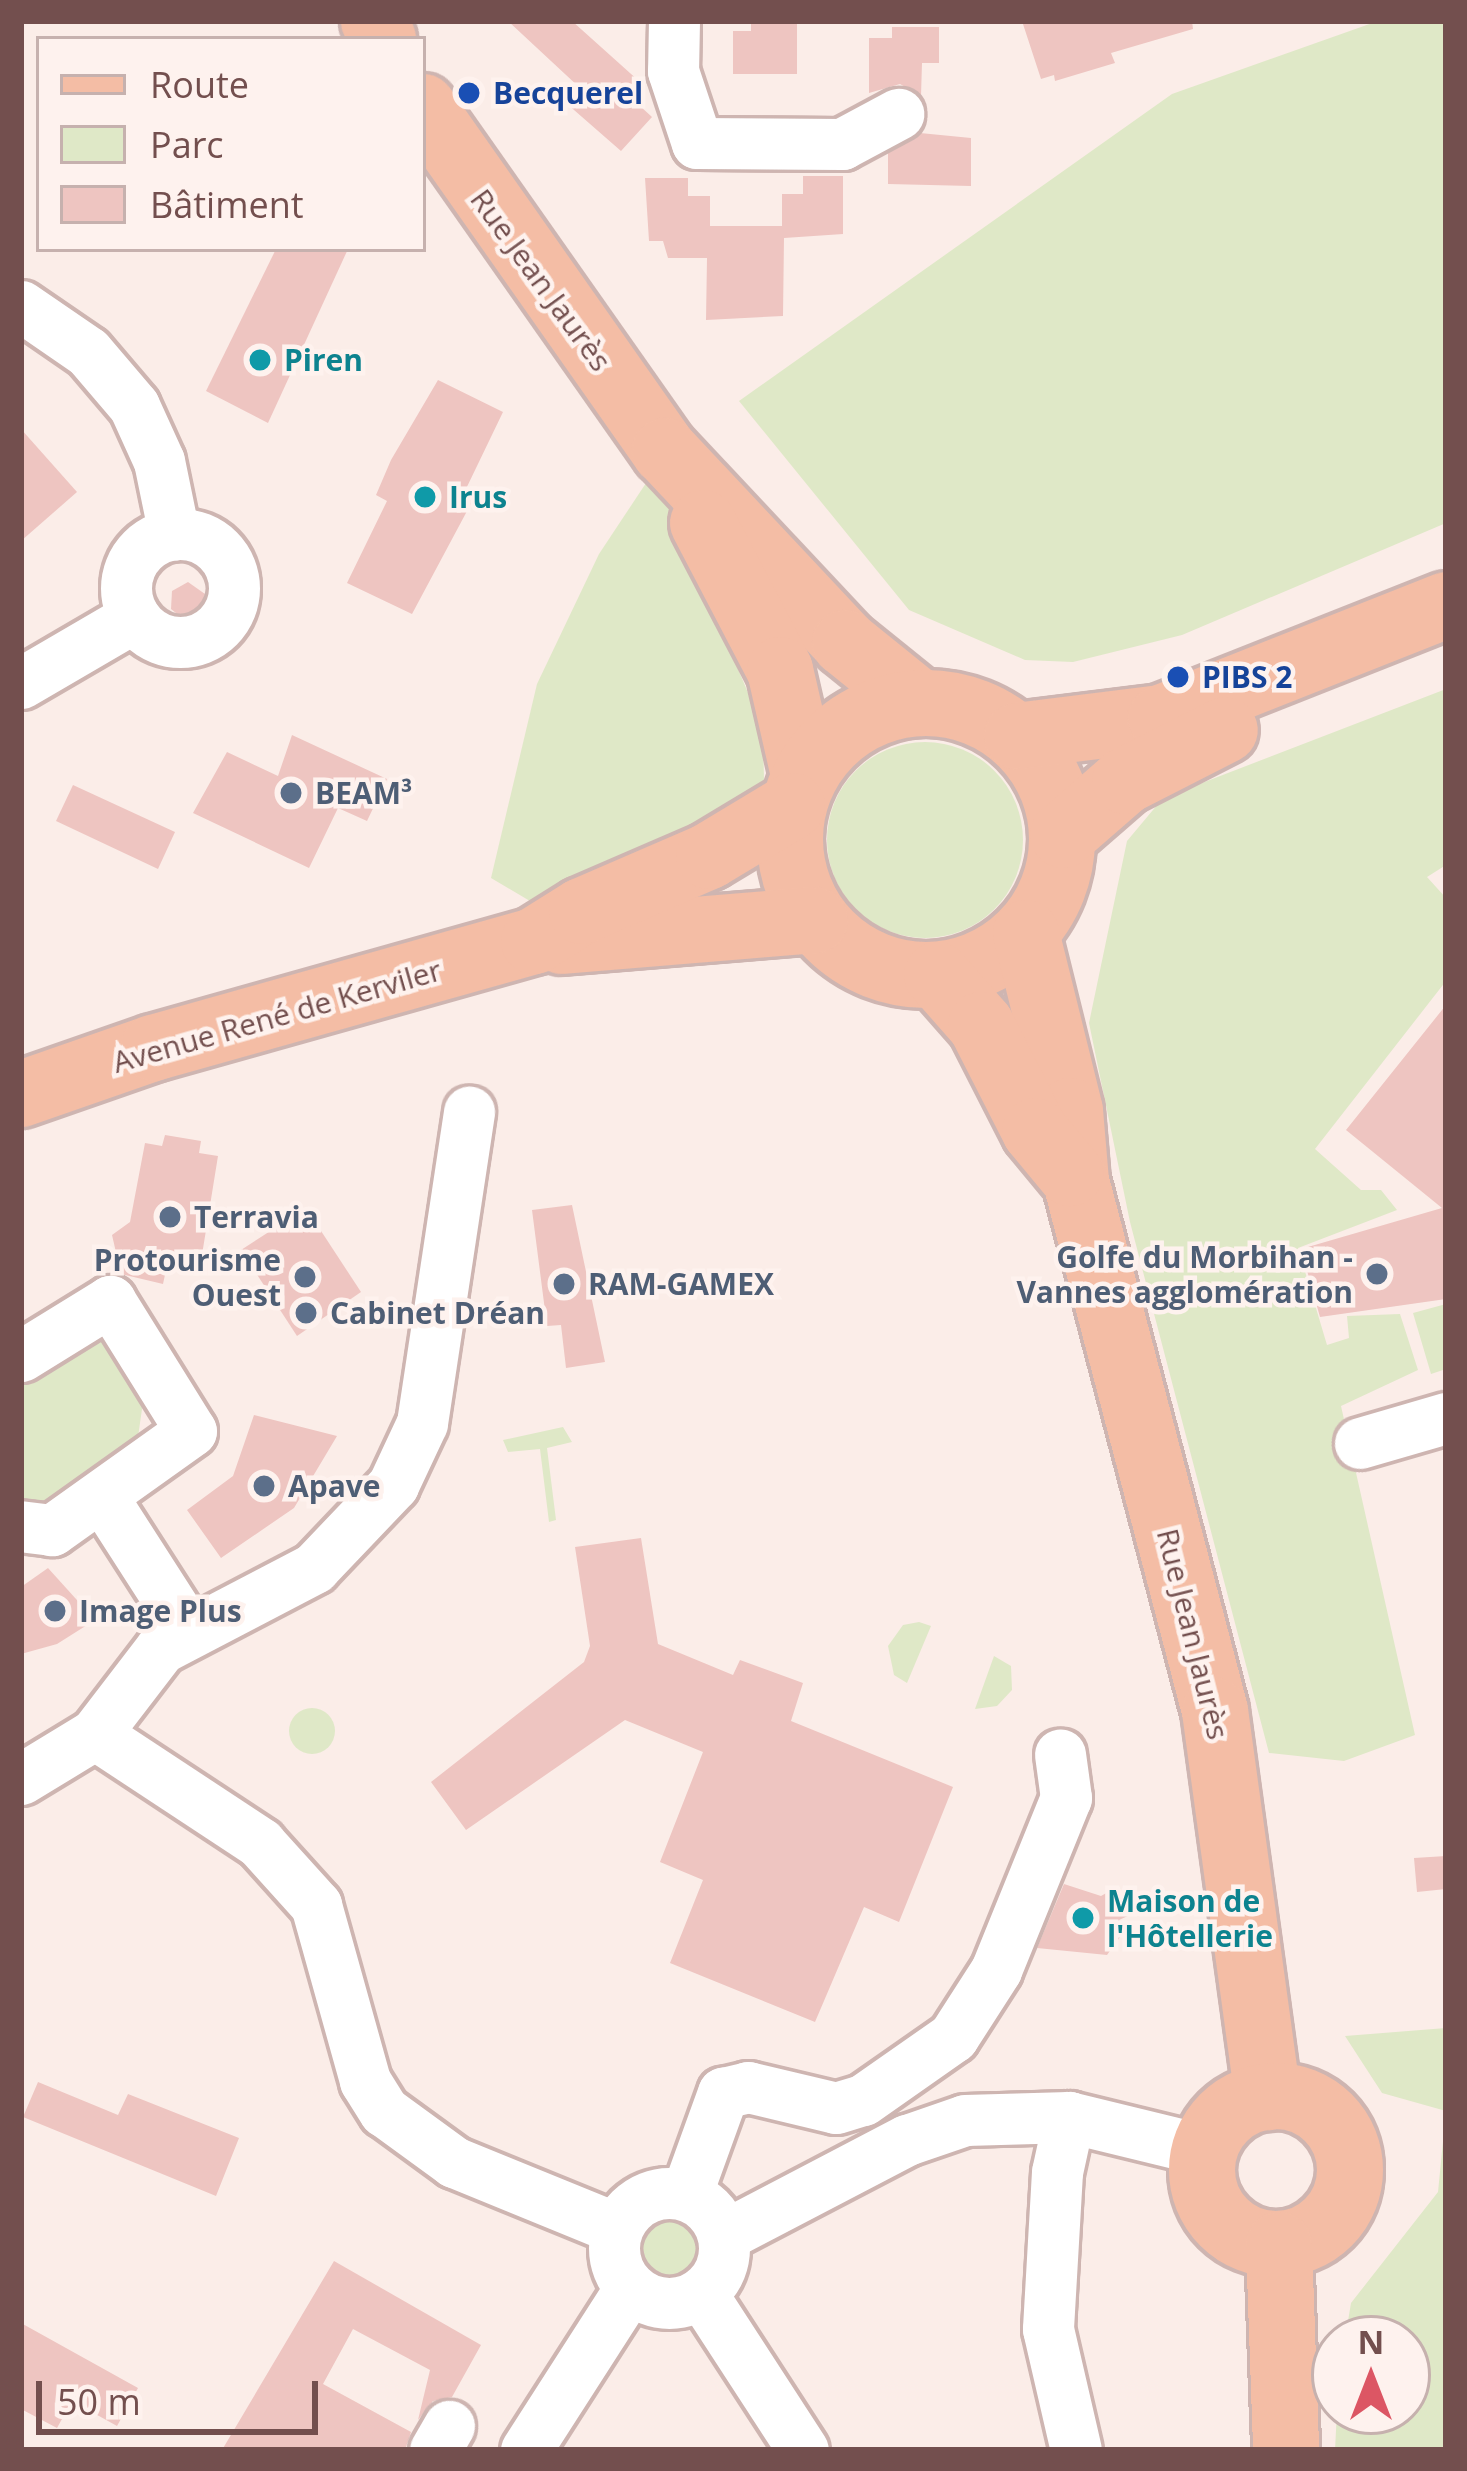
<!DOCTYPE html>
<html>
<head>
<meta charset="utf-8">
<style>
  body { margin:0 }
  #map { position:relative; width:1467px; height:2471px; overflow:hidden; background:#fbede8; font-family:"Open Sans",sans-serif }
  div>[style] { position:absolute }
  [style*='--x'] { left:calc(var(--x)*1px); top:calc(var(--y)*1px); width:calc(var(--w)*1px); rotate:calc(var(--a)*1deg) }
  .green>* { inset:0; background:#dfe8c7 }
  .round { border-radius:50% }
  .building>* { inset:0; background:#eec5c1 }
  .roads { filter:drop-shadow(3px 0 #ceb5b1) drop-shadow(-3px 0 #ceb5b1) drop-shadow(0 3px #ceb5b1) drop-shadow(0 -3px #ceb5b1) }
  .minor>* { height:51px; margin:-25.5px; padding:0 25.5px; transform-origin:25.5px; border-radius:25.5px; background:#fff }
  .minor>.ring { margin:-25.5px; padding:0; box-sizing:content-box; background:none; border:51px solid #fff; border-radius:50% }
  .major>* { height:66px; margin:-33px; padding:0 33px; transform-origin:33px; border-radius:33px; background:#f4bda5 }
  .major>.ring { margin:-33px; padding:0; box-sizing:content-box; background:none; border:66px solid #f4bda5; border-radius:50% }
  .dots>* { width:33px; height:33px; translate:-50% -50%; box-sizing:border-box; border:6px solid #fef2ee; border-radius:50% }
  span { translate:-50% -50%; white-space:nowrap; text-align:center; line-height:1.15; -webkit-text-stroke:9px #fef2ee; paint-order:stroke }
  .transit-label { font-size:30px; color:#164399; font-weight:700 }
  .left { translate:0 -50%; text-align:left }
  .street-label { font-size:30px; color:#734f4e }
  .culture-label { font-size:30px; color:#0d838f; font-weight:700 }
  .service-label { font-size:30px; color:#4e5e75; font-weight:700 }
  .right { translate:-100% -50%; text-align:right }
  .frame { position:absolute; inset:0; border:24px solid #734f4e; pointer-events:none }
  .legend { position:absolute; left:36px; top:36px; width:390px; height:216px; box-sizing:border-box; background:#fef2ee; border:3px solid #c6b1ae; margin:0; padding:15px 21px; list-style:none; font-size:36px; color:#734f4e }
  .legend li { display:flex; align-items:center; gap:24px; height:60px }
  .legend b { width:60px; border:3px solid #c6b1ae }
  .north { position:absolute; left:1311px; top:2315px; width:120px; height:120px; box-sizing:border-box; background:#fef2ee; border:3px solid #c6b1ae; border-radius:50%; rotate:0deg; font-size:33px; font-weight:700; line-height:48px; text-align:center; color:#734f4e }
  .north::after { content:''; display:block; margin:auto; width:42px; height:54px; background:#dc5664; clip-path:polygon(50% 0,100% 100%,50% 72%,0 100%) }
  .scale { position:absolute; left:36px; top:2381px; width:282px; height:54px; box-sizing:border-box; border:6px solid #734f4e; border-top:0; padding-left:15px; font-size:36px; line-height:42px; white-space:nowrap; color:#734f4e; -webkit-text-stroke:9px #fef2ee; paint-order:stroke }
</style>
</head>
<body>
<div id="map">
  <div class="green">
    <div style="clip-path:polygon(1378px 21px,1446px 21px,1446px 523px,1182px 635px,1073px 662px,1025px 660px,909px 610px,739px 401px,1172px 94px)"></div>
    <div style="clip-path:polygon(654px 471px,763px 728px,764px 781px,725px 826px,535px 904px,491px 878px,537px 684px,599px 554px)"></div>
    <div style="clip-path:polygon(1446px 689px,1446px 865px,1427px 877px,1446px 898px,1446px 981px,1315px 1149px,1361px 1190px,1381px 1190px,1397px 1210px,1298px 1248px,1327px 1345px,1349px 1338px,1347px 1316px,1400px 1314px,1418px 1370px,1341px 1406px,1415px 1735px,1344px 1761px,1269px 1753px,1130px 1222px,1089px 1023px,1127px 841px,1163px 798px)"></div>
    <div class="round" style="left:827px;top:742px;width:196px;height:196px"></div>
    <div style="clip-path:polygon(1446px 1304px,1446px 1369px,1431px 1374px,1413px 1313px)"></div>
    <div style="clip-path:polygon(112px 1328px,146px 1381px,135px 1458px,48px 1515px,21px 1508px,21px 1358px)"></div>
    <div style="clip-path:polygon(563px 1427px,572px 1442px,547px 1448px,556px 1520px,549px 1522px,540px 1449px,508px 1452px,503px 1440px)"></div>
    <div style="clip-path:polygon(919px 1622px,931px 1626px,907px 1683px,894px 1675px,888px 1646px,903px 1625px)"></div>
    <div style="clip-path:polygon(994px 1656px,1011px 1666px,1012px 1690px,997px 1706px,975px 1709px)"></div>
    <div class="round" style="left:289px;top:1708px;width:46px;height:46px"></div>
    <div style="clip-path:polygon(1446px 2028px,1446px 2450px,1335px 2450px,1337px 2411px,1407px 2411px,1407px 2339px,1345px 2339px,1351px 2303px,1438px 2192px,1446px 2111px,1382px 2093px,1345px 2036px)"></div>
    <div class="round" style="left:628px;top:2206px;width:82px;height:82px"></div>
  </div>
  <div class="building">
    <div style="clip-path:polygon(508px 21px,572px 21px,640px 82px,628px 95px,652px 117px,621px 151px,566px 103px,580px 88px)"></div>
    <div style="clip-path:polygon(751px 21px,797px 21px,797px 74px,733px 74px,733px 31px,751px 31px)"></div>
    <div style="clip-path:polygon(1022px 21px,1192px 21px,1193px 29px,1111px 53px,1115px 63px,1055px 81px,1054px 75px,1041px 79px)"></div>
    <div style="clip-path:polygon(892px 27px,939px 27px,939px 63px,922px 63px,921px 96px,900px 84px,869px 93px,869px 38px,892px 38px)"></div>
    <div style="clip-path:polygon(920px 133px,971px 138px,971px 186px,888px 184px,888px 153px)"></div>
    <div style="clip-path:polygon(803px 176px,843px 176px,843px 234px,784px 238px,783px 316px,706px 320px,707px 258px,668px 258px,663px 241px,649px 241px,645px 178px,688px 178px,688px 196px,710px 196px,710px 226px,782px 226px,782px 194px,803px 194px)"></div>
    <div style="clip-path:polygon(276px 249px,348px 249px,268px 423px,206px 391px)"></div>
    <div style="clip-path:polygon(438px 380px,503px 412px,464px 493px,474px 498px,412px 614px,347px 583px,387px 501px,376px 495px,391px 460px)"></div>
    <div style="clip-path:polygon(21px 429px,77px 492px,21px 541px)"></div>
    <div style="clip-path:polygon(188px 582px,205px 594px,203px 614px,186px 621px,171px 609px,172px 591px)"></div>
    <div style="clip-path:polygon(292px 735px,387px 779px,367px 821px,338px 808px,309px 868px,193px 813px,227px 752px,278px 776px)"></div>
    <div style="clip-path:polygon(73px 785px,175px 832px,158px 869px,56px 821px)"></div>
    <div style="clip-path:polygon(1446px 1005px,1446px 1299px,1320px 1317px,1301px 1249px,1442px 1208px,1346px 1130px)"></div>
    <div style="clip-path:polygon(165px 1135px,201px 1141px,199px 1153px,218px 1156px,201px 1261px,169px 1256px,163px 1284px,121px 1274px,112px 1235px,130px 1222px,145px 1143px,162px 1146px)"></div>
    <div style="clip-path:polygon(572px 1205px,605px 1362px,566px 1368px,561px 1325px,547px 1326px,532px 1210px)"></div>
    <div style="clip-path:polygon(306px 1208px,361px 1292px,297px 1336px,241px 1250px)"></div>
    <div style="clip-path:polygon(254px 1415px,337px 1436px,294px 1508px,221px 1558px,187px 1510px,233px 1476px)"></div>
    <div style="clip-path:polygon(641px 1538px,658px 1644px,733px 1675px,740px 1660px,803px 1683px,791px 1721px,953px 1787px,899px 1922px,864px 1907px,815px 2022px,670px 1963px,703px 1880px,660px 1862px,703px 1752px,625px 1720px,466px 1830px,431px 1782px,584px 1662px,590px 1646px,575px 1547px)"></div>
    <div style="clip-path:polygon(48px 1568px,95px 1620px,57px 1644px,21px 1654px,21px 1587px)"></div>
    <div style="clip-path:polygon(1446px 1856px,1446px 1889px,1417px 1892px,1414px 1858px)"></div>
    <div style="clip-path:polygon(1064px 1884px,1101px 1896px,1117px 1887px,1130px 1915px,1119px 1920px,1123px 1933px,1107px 1955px,1037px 1948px)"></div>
    <div style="clip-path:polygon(38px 2082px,118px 2115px,128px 2094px,239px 2138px,216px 2196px,23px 2117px)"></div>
    <div style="clip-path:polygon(334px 2261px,481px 2345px,452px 2397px,433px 2401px,418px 2420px,430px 2370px,353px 2329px,323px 2384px,411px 2432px,405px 2450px,222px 2450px)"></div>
    <div style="clip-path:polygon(21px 2323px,138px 2388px,117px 2426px,72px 2401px,57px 2428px,21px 2409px)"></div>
  </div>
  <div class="roads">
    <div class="minor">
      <div style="--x:674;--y:21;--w:50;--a:91.1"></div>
      <div style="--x:673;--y:71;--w:76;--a:71.6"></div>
      <div style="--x:697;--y:143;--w:145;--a:0.4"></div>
      <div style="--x:842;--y:144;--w:64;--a:-28.2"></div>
      <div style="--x:21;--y:306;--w:81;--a:34.5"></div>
      <div style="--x:88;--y:352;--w:71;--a:49.6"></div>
      <div style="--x:134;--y:406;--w:60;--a:65.6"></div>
      <div style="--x:159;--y:461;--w:75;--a:78.4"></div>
      <div class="ring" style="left:126px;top:534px;width:57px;height:57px"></div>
      <div style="--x:21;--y:683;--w:131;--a:-30.3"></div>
      <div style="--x:21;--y:1356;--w:105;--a:-31.7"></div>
      <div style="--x:110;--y:1301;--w:153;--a:58.1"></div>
      <div style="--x:191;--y:1431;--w:171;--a:144.5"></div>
      <div style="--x:52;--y:1530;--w:31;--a:-173"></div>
      <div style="--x:1360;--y:1443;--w:90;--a:-16.2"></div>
      <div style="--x:103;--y:1498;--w:159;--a:57.3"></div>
      <div style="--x:95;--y:1734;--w:108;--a:-52.5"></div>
      <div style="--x:161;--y:1648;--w:173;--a:-27.6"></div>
      <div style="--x:314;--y:1568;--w:115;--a:-46.4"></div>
      <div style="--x:393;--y:1485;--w:68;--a:-64.9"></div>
      <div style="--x:422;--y:1423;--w:315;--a:-81.4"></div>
      <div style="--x:21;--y:1779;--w:87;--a:-31.3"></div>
      <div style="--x:95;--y:1734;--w:198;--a:33.4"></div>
      <div style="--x:260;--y:1843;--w:84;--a:47.9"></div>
      <div style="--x:316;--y:1905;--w:183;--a:74.4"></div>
      <div style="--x:365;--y:2081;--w:36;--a:58"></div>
      <div style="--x:384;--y:2111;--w:87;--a:36.1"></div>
      <div style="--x:454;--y:2162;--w:175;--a:22.2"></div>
      <div style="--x:1069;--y:2117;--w:56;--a:102.3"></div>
      <div style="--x:1057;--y:2172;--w:157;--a:93.3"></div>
      <div style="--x:1048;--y:2329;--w:124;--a:77"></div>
      <div class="ring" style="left:614px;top:2193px;width:59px;height:59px"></div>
      <div style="--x:686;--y:2195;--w:109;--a:-70.1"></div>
      <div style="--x:723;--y:2093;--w:26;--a:-13"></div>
      <div style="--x:748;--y:2087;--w:90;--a:13.4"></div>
      <div style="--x:836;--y:2108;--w:28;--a:-17"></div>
      <div style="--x:863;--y:2100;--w:110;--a:-35"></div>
      <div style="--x:953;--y:2037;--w:80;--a:-57.3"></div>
      <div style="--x:996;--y:1970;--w:186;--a:-67.9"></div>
      <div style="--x:1066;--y:1798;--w:44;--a:-97.8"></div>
      <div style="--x:723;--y:2236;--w:208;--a:-27.6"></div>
      <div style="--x:907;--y:2140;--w:61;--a:-19"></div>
      <div style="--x:965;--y:2120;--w:104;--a:-1.7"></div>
      <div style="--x:1069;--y:2117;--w:139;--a:13.7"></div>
      <div style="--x:701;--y:2293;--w:187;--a:57"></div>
      <div style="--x:435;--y:2450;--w:28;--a:-60"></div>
      <div style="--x:526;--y:2450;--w:193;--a:-57.3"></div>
    </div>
    <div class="major">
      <div style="--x:374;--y:21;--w:20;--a:63"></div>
      <div style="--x:423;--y:107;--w:421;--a:54.9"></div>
      <div style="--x:665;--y:451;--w:263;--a:46.8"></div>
      <div style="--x:845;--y:643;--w:94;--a:38.9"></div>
      <div style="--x:703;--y:523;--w:166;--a:62.4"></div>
      <div style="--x:780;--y:670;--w:108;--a:77.1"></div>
      <div class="ring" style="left:790px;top:703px;width:206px;height:206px"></div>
      <div style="--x:1017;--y:736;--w:145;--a:-7.1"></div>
      <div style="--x:1161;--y:718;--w:307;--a:-21.6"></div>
      <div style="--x:1063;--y:835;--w:82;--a:-41.1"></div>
      <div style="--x:1125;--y:781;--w:112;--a:-27"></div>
      <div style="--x:1026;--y:933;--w:183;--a:76.1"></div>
      <div style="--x:1070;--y:1111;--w:70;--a:85.1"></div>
      <div style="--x:1076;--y:1181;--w:548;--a:75.3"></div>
      <div style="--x:1215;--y:1711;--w:390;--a:82.2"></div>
      <div style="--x:562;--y:941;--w:254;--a:-4.7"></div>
      <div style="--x:937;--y:975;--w:67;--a:48.7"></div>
      <div style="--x:981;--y:1025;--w:119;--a:63"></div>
      <div style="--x:1035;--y:1131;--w:55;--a:50.2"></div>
      <div style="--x:21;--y:1094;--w:140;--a:-19.2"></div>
      <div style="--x:153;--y:1048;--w:396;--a:-15.7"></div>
      <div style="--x:534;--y:941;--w:57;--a:-32"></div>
      <div style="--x:582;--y:911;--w:138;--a:-23.4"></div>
      <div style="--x:709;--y:856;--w:97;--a:-31.1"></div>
      <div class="ring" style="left:1202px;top:2096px;width:82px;height:82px"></div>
      <div style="--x:1279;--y:2245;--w:205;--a:88"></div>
    </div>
  </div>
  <div class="dots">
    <div style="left:469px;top:93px;background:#1a4fb4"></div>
    <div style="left:260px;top:360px;background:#0f9aa8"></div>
    <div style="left:425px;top:497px;background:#0f9aa8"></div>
    <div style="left:1178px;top:677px;background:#1a4fb4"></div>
    <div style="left:291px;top:793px;background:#5c6f8a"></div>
    <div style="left:170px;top:1217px;background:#5c6f8a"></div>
    <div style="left:1377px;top:1274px;background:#5c6f8a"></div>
    <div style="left:305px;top:1277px;background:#5c6f8a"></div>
    <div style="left:564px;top:1284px;background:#5c6f8a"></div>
    <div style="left:306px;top:1313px;background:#5c6f8a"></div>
    <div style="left:264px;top:1486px;background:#5c6f8a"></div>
    <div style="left:55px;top:1611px;background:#5c6f8a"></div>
    <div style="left:1083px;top:1918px;background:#0f9aa8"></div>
  </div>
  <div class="transit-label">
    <span class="left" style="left:493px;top:93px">Becquerel</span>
    <span class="left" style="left:1202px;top:677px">PIBS 2</span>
  </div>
  <div class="street-label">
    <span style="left:541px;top:280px;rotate:54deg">Rue Jean Jaurès</span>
    <span style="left:277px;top:1016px;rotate:-16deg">Avenue René de Kerviler</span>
    <span style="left:1193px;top:1634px;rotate:76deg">Rue Jean Jaurès</span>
  </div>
  <div class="culture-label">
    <span class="left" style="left:284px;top:360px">Piren</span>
    <span class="left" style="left:449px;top:497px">Irus</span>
    <span class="left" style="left:1107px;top:1918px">Maison de<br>l'Hôtellerie</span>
  </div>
  <div class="service-label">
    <span class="left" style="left:315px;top:793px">BEAM³</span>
    <span class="left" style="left:194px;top:1217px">Terravia</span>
    <span class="right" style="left:1353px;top:1274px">Golfe du Morbihan -<br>Vannes agglomération</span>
    <span class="right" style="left:281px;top:1277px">Protourisme<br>Ouest</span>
    <span class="left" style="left:588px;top:1284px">RAM-GAMEX</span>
    <span class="left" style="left:330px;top:1313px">Cabinet Dréan</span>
    <span class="left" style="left:288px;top:1486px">Apave</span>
    <span class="left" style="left:79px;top:1611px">Image Plus</span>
  </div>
  <div class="frame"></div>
  <ul class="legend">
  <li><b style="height:15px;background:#f4bda5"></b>Route</li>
  <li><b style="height:33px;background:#dfe8c7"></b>Parc</li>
  <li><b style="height:33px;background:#eec5c1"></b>Bâtiment</li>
  </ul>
  <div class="north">N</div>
  <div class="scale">50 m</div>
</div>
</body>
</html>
